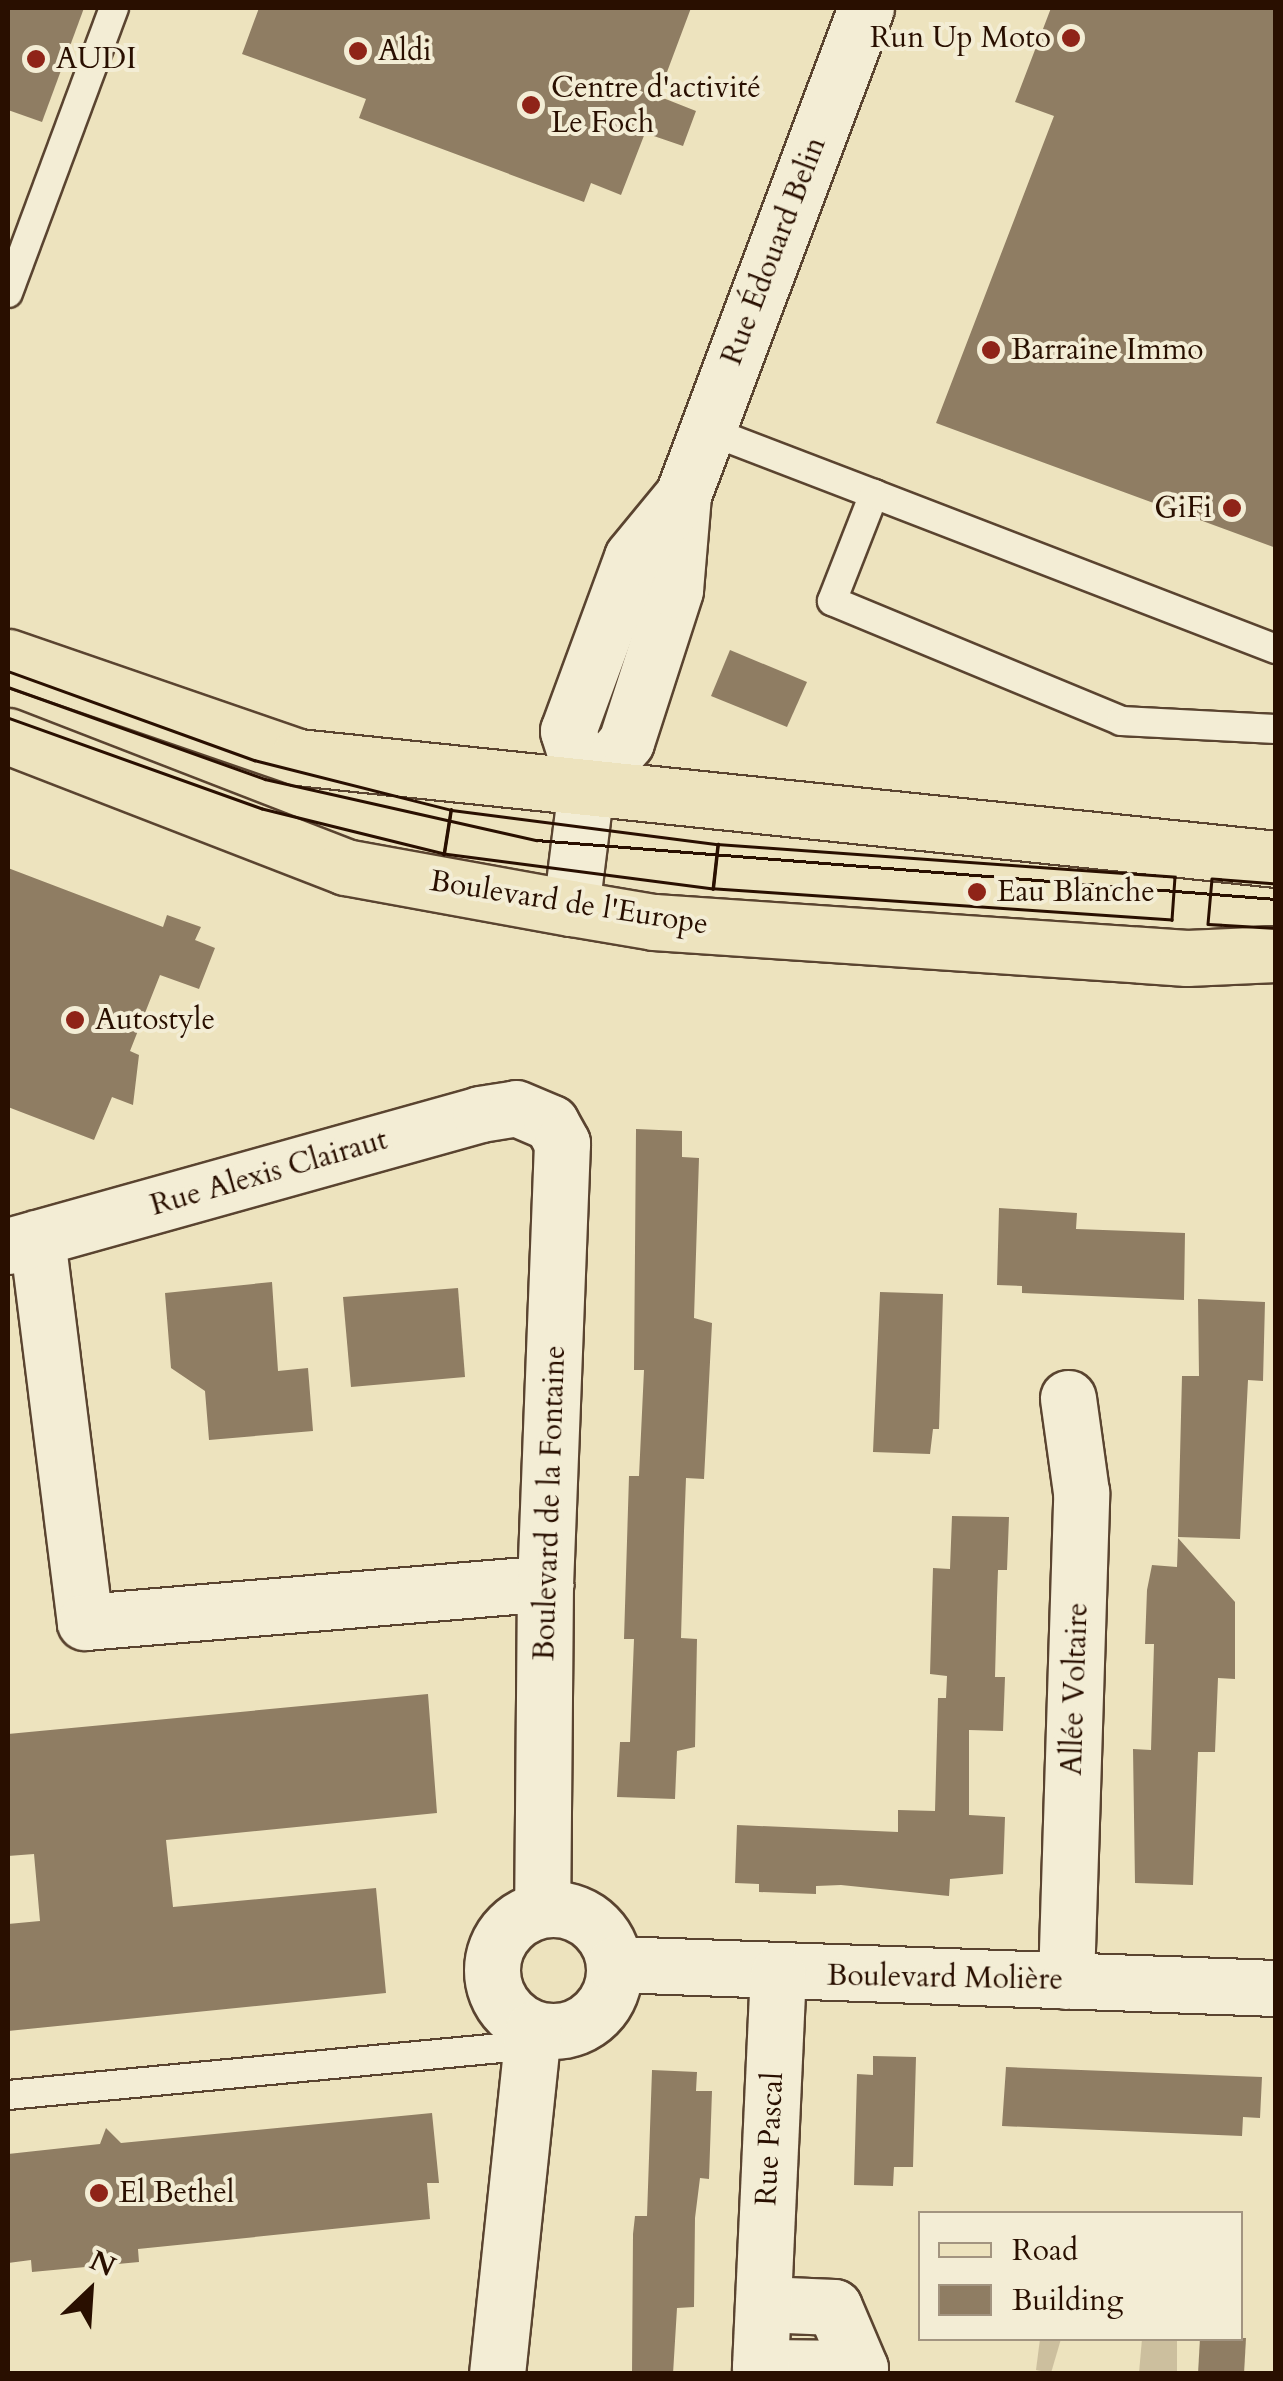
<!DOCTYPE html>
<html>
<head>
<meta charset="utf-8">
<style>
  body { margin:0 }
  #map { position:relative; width:1283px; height:2381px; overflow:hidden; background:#ede3be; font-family:Cardo,serif }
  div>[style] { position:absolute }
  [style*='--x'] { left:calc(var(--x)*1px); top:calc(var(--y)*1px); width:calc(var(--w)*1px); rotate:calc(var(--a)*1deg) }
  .green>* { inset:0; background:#ccbf9e }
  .building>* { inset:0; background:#8f7d63 }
  .roads { filter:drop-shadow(2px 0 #5a4430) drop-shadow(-2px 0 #5a4430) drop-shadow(0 2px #5a4430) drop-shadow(0 -2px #5a4430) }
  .service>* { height:28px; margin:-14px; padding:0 14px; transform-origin:14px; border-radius:14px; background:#f3edd5 }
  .minor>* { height:55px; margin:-27.5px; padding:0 27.5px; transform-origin:27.5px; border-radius:27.5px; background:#f3edd5 }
  .minor>.ring { margin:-27.5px; padding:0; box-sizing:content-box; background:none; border:55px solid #f3edd5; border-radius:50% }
  .primary>* { height:55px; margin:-27.5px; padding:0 27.5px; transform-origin:27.5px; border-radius:27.5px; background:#ede3be }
  .tram>* { height:2.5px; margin:-1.25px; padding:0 1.25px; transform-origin:1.25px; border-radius:1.25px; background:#290f00 }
  .dots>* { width:28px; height:28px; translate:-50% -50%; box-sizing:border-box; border:5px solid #f3edd5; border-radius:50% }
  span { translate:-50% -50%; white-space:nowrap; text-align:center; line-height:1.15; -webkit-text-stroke:8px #f3edd5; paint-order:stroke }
  .poi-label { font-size:30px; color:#290f00 }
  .right { translate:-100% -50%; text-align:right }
  .left { translate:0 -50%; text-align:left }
  .street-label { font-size:30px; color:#290f00 }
  .frame { position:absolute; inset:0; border:10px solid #290f00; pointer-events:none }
  .legend { position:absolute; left:918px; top:2211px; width:325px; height:130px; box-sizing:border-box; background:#f3edd5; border:2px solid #a29480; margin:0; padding:12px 18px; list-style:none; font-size:30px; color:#290f00 }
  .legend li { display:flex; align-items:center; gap:20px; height:50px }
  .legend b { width:50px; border:2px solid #a29480 }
  .north { position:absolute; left:40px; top:2241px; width:100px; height:100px; -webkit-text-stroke:8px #f3edd5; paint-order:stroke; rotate:25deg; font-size:28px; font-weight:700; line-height:40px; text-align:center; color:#290f00 }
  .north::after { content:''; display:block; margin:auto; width:35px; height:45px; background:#290f00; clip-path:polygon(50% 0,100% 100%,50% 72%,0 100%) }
</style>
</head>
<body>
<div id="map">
  <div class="green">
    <div style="clip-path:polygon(1040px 2339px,1061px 2339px,1051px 2373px,1036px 2370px)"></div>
    <div style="clip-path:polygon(1142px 2339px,1177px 2339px,1177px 2373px,1139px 2373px)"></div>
  </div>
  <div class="building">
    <div style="clip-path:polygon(8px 8px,84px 8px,42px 122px,8px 110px)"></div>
    <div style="clip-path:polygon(259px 8px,691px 8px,658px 96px,696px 111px,683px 146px,645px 133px,621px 195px,591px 183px,584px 202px,359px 118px,366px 99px,242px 54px)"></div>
    <div style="clip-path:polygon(1051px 8px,1276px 8px,1276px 548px,936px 423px,1054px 116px,1015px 102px)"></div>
    <div style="clip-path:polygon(730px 650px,807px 682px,787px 727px,711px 696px)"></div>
    <div style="clip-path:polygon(8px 868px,163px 927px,167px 915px,201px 927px,195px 940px,215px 948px,199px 989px,160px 975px,130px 1051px,139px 1055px,133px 1105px,112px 1097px,94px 1140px,8px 1107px)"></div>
    <div style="clip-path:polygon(636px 1129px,682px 1131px,682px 1157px,699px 1158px,694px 1318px,712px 1323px,704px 1479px,686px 1478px,684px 1531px,681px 1638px,697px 1639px,695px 1747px,677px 1751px,675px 1799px,617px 1797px,620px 1742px,630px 1742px,634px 1639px,624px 1639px,629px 1476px,639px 1476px,644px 1370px,634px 1370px)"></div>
    <div style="clip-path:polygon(999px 1208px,1077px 1213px,1076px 1229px,1185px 1233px,1184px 1300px,1022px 1293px,1022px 1286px,997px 1285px)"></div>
    <div style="clip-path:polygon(272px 1282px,278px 1371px,308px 1368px,313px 1431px,209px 1440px,205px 1391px,171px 1368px,165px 1293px)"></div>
    <div style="clip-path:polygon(458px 1288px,465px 1377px,351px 1387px,343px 1297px)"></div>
    <div style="clip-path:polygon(880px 1292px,943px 1294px,939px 1429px,933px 1429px,930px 1454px,873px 1452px)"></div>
    <div style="clip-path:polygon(1198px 1299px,1265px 1302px,1263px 1381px,1248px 1380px,1240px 1539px,1178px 1537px,1182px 1376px,1199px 1376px)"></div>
    <div style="clip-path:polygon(952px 1516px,1009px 1517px,1007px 1570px,998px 1570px,997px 1598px,995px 1677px,1005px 1677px,1003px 1731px,969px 1730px,969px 1815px,1005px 1817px,1003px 1874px,950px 1879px,949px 1896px,841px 1885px,816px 1886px,816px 1894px,759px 1892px,759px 1884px,735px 1883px,737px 1825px,898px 1832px,898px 1810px,935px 1811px,938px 1698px,946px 1698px,947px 1676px,930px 1674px,933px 1568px,950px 1569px)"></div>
    <div style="clip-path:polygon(1178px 1538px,1235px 1602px,1235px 1679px,1218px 1678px,1215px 1752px,1198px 1752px,1193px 1885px,1135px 1883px,1133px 1749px,1151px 1750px,1154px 1644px,1145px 1644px,1147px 1590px,1152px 1565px,1177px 1567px)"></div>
    <div style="clip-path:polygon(428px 1694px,437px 1813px,166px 1840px,173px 1907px,376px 1888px,386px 1993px,8px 2031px,8px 1924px,40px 1921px,34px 1854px,8px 1856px,8px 1734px)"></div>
    <div style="clip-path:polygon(873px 2056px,916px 2057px,913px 2167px,894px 2167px,893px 2186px,854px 2185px,857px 2074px,873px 2075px)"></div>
    <div style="clip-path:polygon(1006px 2067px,1262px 2077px,1260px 2118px,1243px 2117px,1242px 2136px,1002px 2126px)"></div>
    <div style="clip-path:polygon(652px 2070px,697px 2072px,696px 2091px,712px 2091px,709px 2179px,700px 2178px,695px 2218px,694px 2307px,677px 2308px,673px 2374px,632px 2374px,633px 2234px,635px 2216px,647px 2216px)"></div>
    <div style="clip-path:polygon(432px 2113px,439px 2183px,427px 2183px,430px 2219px,138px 2249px,139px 2262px,32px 2272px,31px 2260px,8px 2263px,8px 2154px,100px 2144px,106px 2128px,121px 2143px)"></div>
    <div style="clip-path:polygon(1200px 2338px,1246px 2338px,1244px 2374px,1198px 2374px)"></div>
  </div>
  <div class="roads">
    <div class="service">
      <div style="--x:8;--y:293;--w:304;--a:-69.6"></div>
      <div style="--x:707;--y:430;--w:179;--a:21"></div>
      <div style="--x:874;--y:494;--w:115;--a:111.4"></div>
      <div style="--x:832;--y:601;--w:313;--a:22.5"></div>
      <div style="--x:1121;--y:721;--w:155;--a:3"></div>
      <div style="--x:874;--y:494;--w:431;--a:21.1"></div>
      <div style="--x:8;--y:2095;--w:526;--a:-5.45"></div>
    </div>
    <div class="minor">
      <div style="--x:586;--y:788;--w:61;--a:-49"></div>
      <div style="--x:626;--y:742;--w:160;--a:-72.1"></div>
      <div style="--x:675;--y:590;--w:95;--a:-85.2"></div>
      <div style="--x:683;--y:495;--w:520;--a:-69.41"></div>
      <div style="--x:571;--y:908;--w:121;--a:-82.9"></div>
      <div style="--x:586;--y:788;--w:60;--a:-107.5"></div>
      <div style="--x:568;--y:731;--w:185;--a:-69.8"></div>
      <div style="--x:632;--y:557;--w:80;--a:-50.6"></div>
      <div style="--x:37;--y:1238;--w:387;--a:82.9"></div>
      <div style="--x:85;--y:1622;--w:462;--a:-4.8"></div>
      <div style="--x:8;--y:1246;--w:490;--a:-15.6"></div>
      <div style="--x:480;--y:1114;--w:36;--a:-9"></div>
      <div style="--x:516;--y:1108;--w:38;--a:23"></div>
      <div style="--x:551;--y:1123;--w:23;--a:61"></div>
      <div style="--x:562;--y:1143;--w:440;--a:92.2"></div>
      <div style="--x:545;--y:1583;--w:326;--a:90.5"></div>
      <div class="ring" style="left:492px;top:1909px;width:67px;height:67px"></div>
      <div style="--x:615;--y:1964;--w:661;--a:2.08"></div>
      <div style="--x:1066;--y:1981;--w:489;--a:-88.2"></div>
      <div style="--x:1081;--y:1492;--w:95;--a:-97.9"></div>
      <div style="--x:763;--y:2304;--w:71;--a:2.4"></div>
      <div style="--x:834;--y:2307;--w:66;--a:66.9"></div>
      <div style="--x:860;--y:2368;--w:100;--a:-179.4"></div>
      <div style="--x:760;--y:2367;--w:393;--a:-87.4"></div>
      <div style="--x:497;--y:2374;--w:347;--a:-84"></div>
    </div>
    <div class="primary">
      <div style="--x:8;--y:657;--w:307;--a:19"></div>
      <div style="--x:298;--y:757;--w:983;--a:5.95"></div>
      <div style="--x:8;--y:736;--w:362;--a:21.2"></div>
      <div style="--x:345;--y:867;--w:230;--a:10.3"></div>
      <div style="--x:571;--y:908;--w:84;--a:9.6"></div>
      <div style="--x:654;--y:922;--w:534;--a:3.86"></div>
      <div style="--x:1187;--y:958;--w:89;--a:-2.6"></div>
    </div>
  </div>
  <div class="tram">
    <div style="--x:8;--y:671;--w:262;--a:19.9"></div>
    <div style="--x:254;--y:760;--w:203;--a:14.2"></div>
    <div style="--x:451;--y:810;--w:45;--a:99"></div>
    <div style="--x:444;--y:854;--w:187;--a:-166.1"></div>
    <div style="--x:262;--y:809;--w:270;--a:-160.3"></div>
    <div style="--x:8;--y:687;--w:273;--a:19.7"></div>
    <div style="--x:265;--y:779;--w:278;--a:12.7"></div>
    <div style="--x:536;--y:840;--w:742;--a:4.56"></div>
    <div style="--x:451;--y:810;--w:269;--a:7.3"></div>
    <div style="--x:718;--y:844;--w:45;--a:96.3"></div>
    <div style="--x:713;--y:889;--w:271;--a:-172.6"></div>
    <div style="--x:444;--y:854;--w:45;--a:-81"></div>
    <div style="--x:718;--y:844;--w:458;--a:4.1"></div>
    <div style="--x:1175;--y:877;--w:43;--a:94"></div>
    <div style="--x:1172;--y:920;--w:460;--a:-176.1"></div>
    <div style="--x:713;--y:889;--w:45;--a:-83.7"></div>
    <div style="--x:1276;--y:884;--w:64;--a:-175.5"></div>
    <div style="--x:1212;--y:879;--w:45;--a:95.1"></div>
    <div style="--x:1208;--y:924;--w:68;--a:3.4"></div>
  </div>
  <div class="dots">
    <div style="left:1071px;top:38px;background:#8f2418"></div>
    <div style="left:358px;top:51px;background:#8f2418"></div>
    <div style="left:36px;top:59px;background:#8f2418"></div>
    <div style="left:531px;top:105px;background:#8f2418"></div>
    <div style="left:991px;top:350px;background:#8f2418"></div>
    <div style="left:1232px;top:508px;background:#8f2418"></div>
    <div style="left:977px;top:892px;background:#8f2418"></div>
    <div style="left:75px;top:1020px;background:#8f2418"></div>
    <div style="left:99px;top:2193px;background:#8f2418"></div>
  </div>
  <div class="poi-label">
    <span class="right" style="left:1051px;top:38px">Run Up Moto</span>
    <span class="left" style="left:378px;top:51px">Aldi</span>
    <span class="left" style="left:56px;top:59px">AUDI</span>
    <span class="left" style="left:551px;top:105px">Centre d'activité<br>Le Foch</span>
    <span class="left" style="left:1011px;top:350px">Barraine Immo</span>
    <span class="right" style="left:1212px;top:508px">GiFi</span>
    <span class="left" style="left:997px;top:892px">Eau Blanche</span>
    <span class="left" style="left:95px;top:1020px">Autostyle</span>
    <span class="left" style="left:119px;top:2193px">El Bethel</span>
  </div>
  <div class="street-label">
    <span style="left:774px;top:251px;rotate:-69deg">Rue Édouard Belin</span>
    <span style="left:569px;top:903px;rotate:9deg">Boulevard de l'Europe</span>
    <span style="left:269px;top:1173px;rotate:-16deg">Rue Alexis Clairaut</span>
    <span style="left:550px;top:1503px;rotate:-88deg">Boulevard de la Fontaine</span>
    <span style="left:1075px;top:1689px;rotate:-88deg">Allée Voltaire</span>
    <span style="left:945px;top:1978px;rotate:1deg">Boulevard Molière</span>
    <span style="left:770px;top:2139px;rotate:-87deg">Rue Pascal</span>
  </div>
  <div class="frame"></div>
  <ul class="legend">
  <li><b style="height:12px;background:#ede3be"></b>Road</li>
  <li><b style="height:28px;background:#8f7d63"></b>Building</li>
  </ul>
  <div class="north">N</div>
</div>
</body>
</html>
